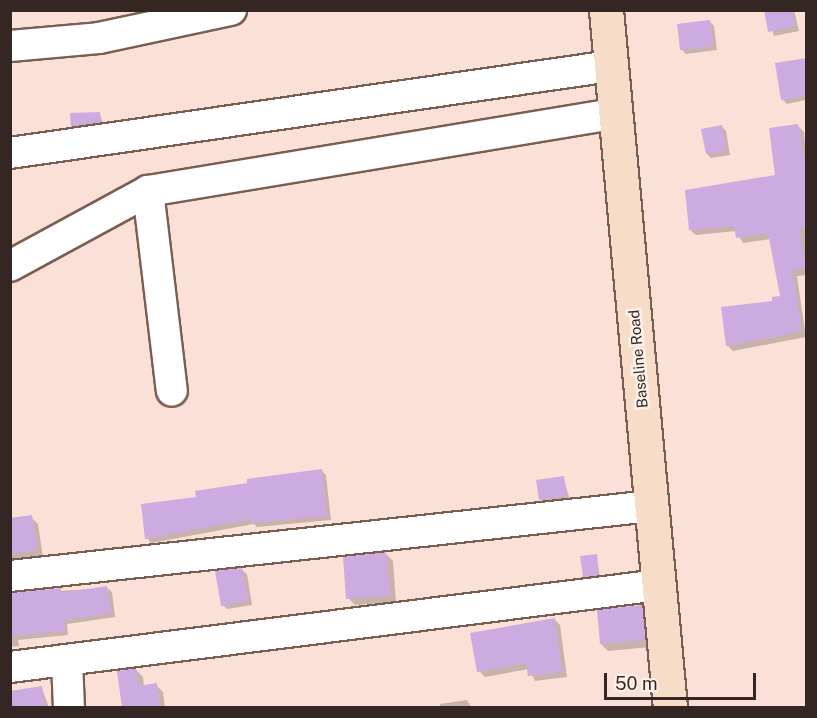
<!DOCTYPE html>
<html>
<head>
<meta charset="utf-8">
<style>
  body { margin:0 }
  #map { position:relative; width:817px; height:718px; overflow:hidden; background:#fbe0d7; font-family:"Public Sans",sans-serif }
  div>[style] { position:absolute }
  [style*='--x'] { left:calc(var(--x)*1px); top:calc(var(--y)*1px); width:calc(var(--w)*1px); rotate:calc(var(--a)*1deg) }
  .shadow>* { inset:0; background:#0003 }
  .building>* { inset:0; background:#ccace0 }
  .roads { filter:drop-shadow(2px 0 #7a5d53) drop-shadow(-2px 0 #7a5d53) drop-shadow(0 2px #7a5d53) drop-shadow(0 -2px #7a5d53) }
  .minor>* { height:30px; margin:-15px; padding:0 15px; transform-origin:15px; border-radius:15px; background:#fff }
  .major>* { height:33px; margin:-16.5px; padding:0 16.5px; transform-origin:16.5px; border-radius:16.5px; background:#f7ddc8 }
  span { translate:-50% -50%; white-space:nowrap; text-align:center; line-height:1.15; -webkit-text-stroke:5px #fef1ec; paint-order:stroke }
  .street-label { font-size:15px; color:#342723 }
  .frame { position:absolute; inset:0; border:12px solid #342723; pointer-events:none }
  .scale { position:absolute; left:604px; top:673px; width:152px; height:27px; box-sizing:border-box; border:3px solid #342723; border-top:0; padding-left:8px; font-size:18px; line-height:21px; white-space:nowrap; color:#342723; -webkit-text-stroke:4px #fef1ec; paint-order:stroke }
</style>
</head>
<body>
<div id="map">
  <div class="shadow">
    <div style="clip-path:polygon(765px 10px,794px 10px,799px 31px,774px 36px)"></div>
    <div style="clip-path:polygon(710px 22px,714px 26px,717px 50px,686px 54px,681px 49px)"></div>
    <div style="clip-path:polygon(806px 69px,806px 100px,787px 104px,782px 99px)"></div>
    <div style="clip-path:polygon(100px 114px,104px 127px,77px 131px,72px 126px)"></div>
    <div style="clip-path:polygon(721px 126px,726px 131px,730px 155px,711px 158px,707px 154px)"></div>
    <div style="clip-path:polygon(798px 126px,804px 132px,806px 155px,806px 275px,797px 276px,806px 337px,733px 351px,727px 345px,782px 297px,771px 239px,743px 243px,736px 231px,696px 235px,690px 230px,777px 177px)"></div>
    <div style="clip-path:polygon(321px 470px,326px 475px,331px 520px,257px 527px,254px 524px,151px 543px,147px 538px)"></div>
    <div style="clip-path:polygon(563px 477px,570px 500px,545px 504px,541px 500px)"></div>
    <div style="clip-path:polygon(31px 517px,38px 524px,43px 557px,10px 562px,10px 520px)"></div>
    <div style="clip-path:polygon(386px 554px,393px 561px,396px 602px,355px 605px,348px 598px)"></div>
    <div style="clip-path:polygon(596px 556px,600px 577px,586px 578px,584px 577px)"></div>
    <div style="clip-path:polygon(242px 570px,247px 574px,252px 605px,227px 609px,223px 605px)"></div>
    <div style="clip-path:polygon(107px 588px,112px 592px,115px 617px,67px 624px,68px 635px,18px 640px,19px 646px,10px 647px,10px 594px)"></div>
    <div style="clip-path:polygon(641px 606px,648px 613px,651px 647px,608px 651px,601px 644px)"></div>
    <div style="clip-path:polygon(554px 619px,560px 625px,567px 677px,535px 681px,529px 669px,485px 677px,479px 671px)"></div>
    <div style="clip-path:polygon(136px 670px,143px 677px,144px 686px,156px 685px,163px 692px,165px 708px,123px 708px)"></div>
    <div style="clip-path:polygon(42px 688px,49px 708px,12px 708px)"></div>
    <div style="clip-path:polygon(467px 700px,472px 708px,440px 708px,440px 704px)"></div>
  </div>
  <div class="building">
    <div style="clip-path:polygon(764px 10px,792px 10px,795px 26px,768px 32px)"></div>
    <div style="clip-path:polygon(710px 20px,713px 46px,680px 50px,677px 24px)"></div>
    <div style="clip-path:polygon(807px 58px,807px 96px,781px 100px,775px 63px)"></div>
    <div style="clip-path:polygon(100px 112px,100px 122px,71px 127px,70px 113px)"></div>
    <div style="clip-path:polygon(798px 124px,807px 171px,807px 228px,799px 229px,806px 268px,792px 271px,802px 331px,726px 346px,721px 307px,772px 301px,772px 297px,780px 296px,768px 233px,736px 238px,734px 226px,689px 230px,685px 190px,775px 175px,769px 128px)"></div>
    <div style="clip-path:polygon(722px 125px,726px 151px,706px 154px,701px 129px)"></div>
    <div style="clip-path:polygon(322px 469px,327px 516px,251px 523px,251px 519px,145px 539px,141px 504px,196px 497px,195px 491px,247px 483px,247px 479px)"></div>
    <div style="clip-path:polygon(564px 476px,567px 496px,539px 500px,536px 480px)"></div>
    <div style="clip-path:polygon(32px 515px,37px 550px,10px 554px,10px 518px)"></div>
    <div style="clip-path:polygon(386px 552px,390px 595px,346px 599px,343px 557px)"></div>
    <div style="clip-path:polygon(597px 554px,599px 575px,583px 577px,580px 556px)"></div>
    <div style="clip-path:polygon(242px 568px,248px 601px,221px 606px,215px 571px)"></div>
    <div style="clip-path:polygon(107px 586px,111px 613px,64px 620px,65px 631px,10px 636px,10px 593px,61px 588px,61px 593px)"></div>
    <div style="clip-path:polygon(642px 605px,645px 640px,600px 644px,597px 610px)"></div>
    <div style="clip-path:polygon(555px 618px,562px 672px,528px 676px,526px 663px,477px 672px,470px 633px)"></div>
    <div style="clip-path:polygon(136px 668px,139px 686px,157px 683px,160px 708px,122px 708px,117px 671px)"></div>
    <div style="clip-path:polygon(42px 686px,45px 708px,10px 708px,10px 691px)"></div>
  </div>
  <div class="roads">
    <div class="minor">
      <div style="--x:10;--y:46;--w:89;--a:-5.1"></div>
      <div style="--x:99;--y:38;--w:135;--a:-12"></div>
      <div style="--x:10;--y:153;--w:607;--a:-8.24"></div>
      <div style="--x:148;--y:191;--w:201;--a:83.2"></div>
      <div style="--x:10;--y:266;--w:157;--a:-28.5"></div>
      <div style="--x:148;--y:191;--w:473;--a:-9.4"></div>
      <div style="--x:10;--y:576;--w:645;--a:-6.23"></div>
      <div style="--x:67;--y:661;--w:47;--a:87.6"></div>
      <div style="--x:10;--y:667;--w:654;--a:-7.2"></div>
    </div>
    <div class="major">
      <div style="--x:606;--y:10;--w:701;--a:84.76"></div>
    </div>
  </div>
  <div class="street-label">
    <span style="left:638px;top:359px;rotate:-95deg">Baseline Road</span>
  </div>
  <div class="frame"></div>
  <div class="scale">50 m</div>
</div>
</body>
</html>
